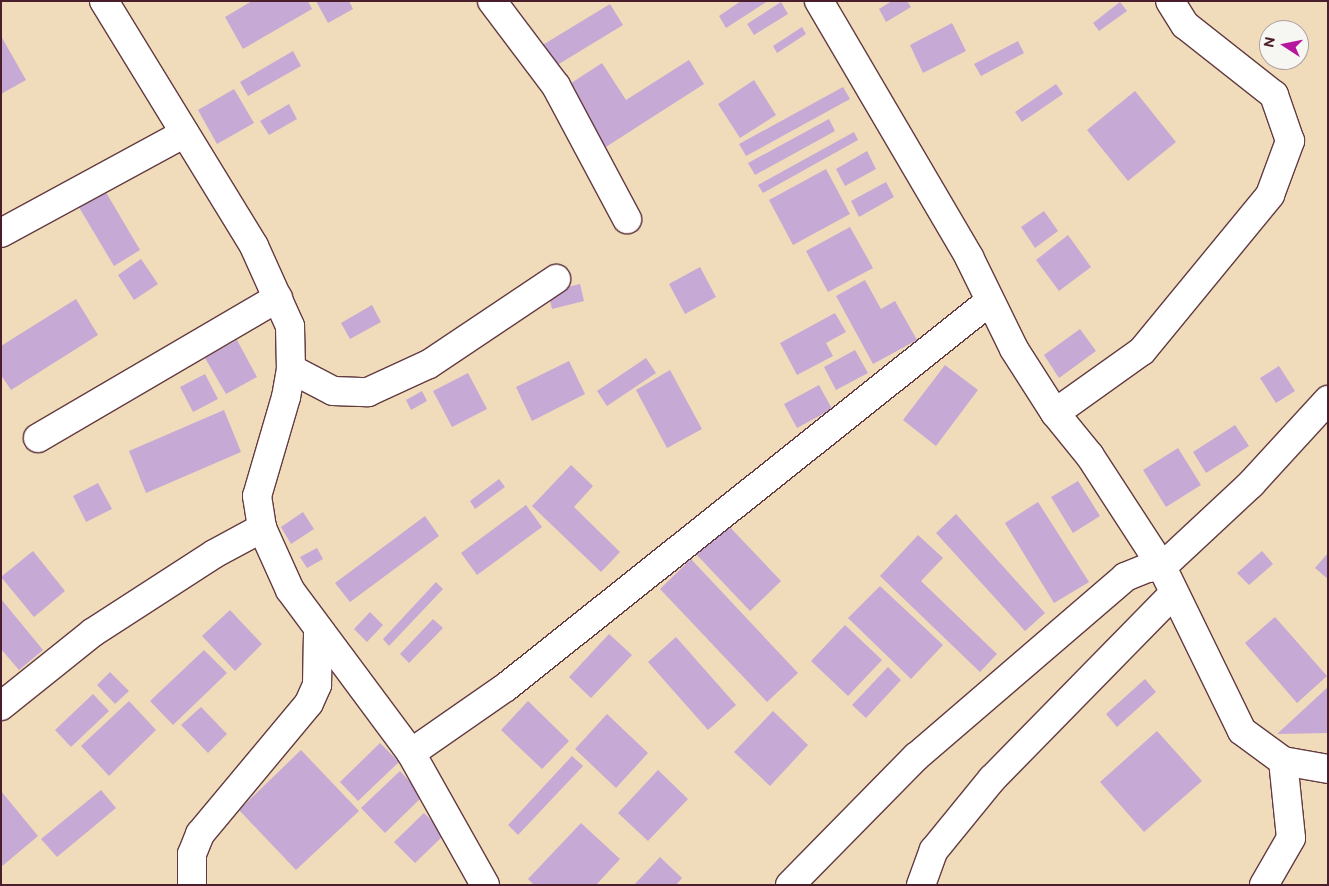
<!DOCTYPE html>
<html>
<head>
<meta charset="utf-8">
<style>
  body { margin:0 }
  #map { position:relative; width:1329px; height:886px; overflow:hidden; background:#f0dcbb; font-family:"Balsamiq Sans",sans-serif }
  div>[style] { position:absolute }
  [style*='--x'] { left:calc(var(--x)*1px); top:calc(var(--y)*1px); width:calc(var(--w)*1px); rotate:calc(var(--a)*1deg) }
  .building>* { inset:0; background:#c6a9d5 }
  .roads { filter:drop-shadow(1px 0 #633b41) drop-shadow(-1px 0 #633b41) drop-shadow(0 1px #633b41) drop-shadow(0 -1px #633b41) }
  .minor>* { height:28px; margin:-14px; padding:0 14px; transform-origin:14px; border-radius:14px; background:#fff }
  span { translate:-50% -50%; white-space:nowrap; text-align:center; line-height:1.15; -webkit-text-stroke:4px #f6f6f2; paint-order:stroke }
  .frame { position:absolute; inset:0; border:2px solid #4a1f2b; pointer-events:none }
  .north { position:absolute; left:1259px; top:20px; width:50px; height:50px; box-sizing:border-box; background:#f6f6f2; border:1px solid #b1a0a2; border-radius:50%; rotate:281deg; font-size:14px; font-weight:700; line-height:20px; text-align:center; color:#4a1f2b }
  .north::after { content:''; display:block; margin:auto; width:18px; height:22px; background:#b5179e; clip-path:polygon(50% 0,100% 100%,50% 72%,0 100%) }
</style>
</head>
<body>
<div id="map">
  <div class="building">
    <div style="clip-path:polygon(252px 1px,308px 1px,312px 9px,243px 49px,225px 17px)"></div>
    <div style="clip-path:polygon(316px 1px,349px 1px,353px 9px,328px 23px)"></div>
    <div style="clip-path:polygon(741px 1px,768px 1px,726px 28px,719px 16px)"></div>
    <div style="clip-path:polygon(892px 1px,907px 1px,911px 7px,886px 22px,879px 9px)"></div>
    <div style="clip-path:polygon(781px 2px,788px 14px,754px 35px,747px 24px)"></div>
    <div style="clip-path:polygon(1120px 2px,1127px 11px,1099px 31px,1093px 23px)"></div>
    <div style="clip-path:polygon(610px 4px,623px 25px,549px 70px,536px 49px)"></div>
    <div style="clip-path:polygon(952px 23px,966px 51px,923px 73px,910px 45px)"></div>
    <div style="clip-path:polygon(802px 27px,806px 34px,777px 53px,773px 46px)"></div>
    <div style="clip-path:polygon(1px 36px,26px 80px,1px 94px)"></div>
    <div style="clip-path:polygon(1018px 41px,1024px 53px,981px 76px,974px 64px)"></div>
    <div style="clip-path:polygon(293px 51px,301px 66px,248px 96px,240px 82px)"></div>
    <div style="clip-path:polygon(689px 60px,704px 84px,598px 152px,559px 91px,602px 63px,626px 100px)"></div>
    <div style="clip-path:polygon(754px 80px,776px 115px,740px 138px,718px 104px)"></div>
    <div style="clip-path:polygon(1056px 84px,1063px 94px,1022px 122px,1015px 112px)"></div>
    <div style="clip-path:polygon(843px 87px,850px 99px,746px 156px,739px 144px)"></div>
    <div style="clip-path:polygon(234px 89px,254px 123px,217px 144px,198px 110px)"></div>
    <div style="clip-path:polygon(1135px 91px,1176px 142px,1128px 181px,1087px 130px)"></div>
    <div style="clip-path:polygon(289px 104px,297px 119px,269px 135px,260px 121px)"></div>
    <div style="clip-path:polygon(829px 119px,835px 131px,755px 175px,748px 163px)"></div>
    <div style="clip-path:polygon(854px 132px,858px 140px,763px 193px,758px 185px)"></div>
    <div style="clip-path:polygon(867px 151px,876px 169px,845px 186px,836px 169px)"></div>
    <div style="clip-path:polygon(826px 169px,850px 214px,793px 245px,769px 200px)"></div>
    <div style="clip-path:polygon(886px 182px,894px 197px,859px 217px,851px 201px)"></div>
    <div style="clip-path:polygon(104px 189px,140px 250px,114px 266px,77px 204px)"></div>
    <div style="clip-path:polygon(1044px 211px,1058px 231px,1035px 248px,1021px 227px)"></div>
    <div style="clip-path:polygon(850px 227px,873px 268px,828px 292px,806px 251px)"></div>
    <div style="clip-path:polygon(1068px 235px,1091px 267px,1059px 291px,1036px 260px)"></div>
    <div style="clip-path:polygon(141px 259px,158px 284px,134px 300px,118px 275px)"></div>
    <div style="clip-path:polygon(700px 267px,716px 297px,685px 314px,669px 284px)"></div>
    <div style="clip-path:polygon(865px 280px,881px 309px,895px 301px,917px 340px,873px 364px,836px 296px)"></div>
    <div style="clip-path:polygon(580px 284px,584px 301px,552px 309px,548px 292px)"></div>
    <div style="clip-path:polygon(76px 299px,98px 335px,11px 390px,1px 375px,1px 346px)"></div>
    <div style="clip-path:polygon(372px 305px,381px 322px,350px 339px,341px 323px)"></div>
    <div style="clip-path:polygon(835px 313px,846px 332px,826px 343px,833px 356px,797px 375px,780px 343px)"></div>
    <div style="clip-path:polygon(1080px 329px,1096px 351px,1059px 378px,1044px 355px)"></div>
    <div style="clip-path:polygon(237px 340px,257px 377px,226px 394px,205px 358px)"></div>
    <div style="clip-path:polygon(855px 350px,868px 373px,836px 390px,824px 367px)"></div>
    <div style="clip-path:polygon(646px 358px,656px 373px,607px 406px,597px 391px)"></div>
    <div style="clip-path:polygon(569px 361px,585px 394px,532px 421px,516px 387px)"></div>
    <div style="clip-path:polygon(945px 365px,978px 390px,936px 446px,903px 420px)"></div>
    <div style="clip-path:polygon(1279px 366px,1295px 391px,1276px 403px,1260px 378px)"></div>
    <div style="clip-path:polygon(670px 370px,702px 429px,667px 448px,636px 390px)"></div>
    <div style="clip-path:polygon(468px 373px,487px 409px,452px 427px,433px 391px)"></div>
    <div style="clip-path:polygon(205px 374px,218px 399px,193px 412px,180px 387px)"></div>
    <div style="clip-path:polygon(819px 385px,832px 409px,797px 428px,784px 404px)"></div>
    <div style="clip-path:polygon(422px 391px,427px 401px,411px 410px,406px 400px)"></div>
    <div style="clip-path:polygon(224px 410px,241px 452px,146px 493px,129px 451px)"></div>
    <div style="clip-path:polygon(1235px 425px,1249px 446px,1206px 473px,1193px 452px)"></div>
    <div style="clip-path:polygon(1178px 448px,1201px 485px,1166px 507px,1143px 470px)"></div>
    <div style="clip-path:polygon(571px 465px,593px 486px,574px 507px,620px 552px,601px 572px,532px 506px)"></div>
    <div style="clip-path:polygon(499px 479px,505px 487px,475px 509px,470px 501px)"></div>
    <div style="clip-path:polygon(1078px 481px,1100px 516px,1073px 533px,1051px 497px)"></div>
    <div style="clip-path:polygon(98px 483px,112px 509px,86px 522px,73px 496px)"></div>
    <div style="clip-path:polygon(1038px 502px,1089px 582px,1054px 603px,1005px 523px)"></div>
    <div style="clip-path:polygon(526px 505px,542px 527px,477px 575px,461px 553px)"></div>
    <div style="clip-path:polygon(303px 512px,314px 529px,291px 544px,281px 527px)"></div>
    <div style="clip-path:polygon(956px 514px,1045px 613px,1025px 631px,936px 533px)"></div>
    <div style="clip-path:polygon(425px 516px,439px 536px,350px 602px,335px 583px)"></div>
    <div style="clip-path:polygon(725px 522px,781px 581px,750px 611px,694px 552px)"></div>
    <div style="clip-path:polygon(918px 535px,943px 558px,921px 581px,997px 654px,980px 672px,880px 576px)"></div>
    <div style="clip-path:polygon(317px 548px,323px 559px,307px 568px,300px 557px)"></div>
    <div style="clip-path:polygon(33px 551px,65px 591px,34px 617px,1px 577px)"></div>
    <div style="clip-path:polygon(1262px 551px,1273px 564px,1249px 585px,1237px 573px)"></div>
    <div style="clip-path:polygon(1328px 553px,1328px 579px,1315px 568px)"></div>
    <div style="clip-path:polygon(691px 559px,798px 673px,767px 702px,660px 589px)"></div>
    <div style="clip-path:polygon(436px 582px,443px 589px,389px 646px,383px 639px)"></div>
    <div style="clip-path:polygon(880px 586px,943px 645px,911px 679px,848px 618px)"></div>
    <div style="clip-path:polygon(1px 599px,43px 650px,19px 670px,1px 649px)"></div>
    <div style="clip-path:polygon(230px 610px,262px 644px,235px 671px,202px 636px)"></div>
    <div style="clip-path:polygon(370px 612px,383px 625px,367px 642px,354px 629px)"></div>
    <div style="clip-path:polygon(1275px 617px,1327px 676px,1297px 703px,1245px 643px)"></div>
    <div style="clip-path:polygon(433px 619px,443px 628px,409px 663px,400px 654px)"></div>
    <div style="clip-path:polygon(845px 625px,882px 660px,848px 696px,811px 661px)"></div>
    <div style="clip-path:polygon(609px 634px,632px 655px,591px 698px,569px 677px)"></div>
    <div style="clip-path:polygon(676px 637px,736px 705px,708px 730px,648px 662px)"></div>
    <div style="clip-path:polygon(204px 650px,227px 673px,173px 725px,150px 701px)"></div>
    <div style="clip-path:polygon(888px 667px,901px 680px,866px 718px,852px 705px)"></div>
    <div style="clip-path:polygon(110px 672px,129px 691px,115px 704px,97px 685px)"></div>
    <div style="clip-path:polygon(1145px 679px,1156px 692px,1117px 727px,1106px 714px)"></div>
    <div style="clip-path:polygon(1328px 687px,1328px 733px,1277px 734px)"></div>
    <div style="clip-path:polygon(93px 694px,109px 711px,71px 747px,55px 730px)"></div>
    <div style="clip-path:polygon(129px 701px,156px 730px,109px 776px,81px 746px)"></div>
    <div style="clip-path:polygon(528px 701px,569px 741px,542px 769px,501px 730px)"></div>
    <div style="clip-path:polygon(201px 707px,227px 734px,208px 753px,181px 725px)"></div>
    <div style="clip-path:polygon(773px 711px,808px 745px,770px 786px,734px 752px)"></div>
    <div style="clip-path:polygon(607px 714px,648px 753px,616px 788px,575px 749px)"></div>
    <div style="clip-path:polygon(1157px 731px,1202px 781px,1144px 832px,1100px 782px)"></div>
    <div style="clip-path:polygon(380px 743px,399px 762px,358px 801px,340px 782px)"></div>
    <div style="clip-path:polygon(301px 750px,359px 811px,296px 870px,239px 810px)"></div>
    <div style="clip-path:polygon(572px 756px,583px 766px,518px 835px,508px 825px)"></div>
    <div style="clip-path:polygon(658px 770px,688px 799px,648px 841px,618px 813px)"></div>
    <div style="clip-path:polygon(400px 771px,423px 796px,385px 833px,361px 808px)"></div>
    <div style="clip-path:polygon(101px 790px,116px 808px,57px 857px,41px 839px)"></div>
    <div style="clip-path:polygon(1px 791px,38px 836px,1px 867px)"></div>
    <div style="clip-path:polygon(424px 813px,445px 834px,415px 863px,394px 842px)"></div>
    <div style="clip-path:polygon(581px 823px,620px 859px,596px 885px,534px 885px,528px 879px)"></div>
    <div style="clip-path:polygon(660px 857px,682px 878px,676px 885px,634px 885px)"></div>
  </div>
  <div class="roads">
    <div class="minor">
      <div style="--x:104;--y:1;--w:287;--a:58.5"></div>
      <div style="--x:254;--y:246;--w:88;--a:65.8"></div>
      <div style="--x:290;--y:326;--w:43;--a:88.7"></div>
      <div style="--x:291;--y:369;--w:28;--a:100"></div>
      <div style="--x:286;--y:397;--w:103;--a:106.3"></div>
      <div style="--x:257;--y:496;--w:32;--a:81"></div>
      <div style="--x:262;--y:528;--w:68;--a:65.7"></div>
      <div style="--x:290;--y:590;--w:203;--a:53.4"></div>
      <div style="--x:411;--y:753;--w:151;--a:60.7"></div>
      <div style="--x:492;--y:1;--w:106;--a:53"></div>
      <div style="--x:556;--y:86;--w:151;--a:61.9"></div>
      <div style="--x:819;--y:1;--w:297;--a:59.6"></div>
      <div style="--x:969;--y:257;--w:102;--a:63.9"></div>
      <div style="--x:1014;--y:349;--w:76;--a:57.4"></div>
      <div style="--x:1055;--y:413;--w:55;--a:50.9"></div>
      <div style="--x:1090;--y:456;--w:132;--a:57"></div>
      <div style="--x:1162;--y:567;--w:182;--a:64"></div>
      <div style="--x:1242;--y:731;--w:51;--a:36.2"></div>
      <div style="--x:1283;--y:761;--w:46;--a:10.1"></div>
      <div style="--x:1;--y:233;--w:209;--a:-28.5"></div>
      <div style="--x:291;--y:369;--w:47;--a:27.6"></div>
      <div style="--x:333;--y:391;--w:35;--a:2"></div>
      <div style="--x:368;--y:392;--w:67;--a:-24.7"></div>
      <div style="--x:429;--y:364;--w:153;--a:-33.8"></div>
      <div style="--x:1055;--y:413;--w:107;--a:-35.5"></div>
      <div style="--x:1142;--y:351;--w:202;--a:-50.6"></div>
      <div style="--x:1270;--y:195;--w:58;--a:-69.7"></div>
      <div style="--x:1290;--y:141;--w:49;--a:-109.2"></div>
      <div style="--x:1274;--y:95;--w:113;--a:-141.8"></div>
      <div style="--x:1185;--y:25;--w:28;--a:-122"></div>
      <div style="--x:38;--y:438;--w:278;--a:-30.3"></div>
      <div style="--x:1;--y:706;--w:117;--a:-38.7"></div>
      <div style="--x:92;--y:633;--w:145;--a:-32.9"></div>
      <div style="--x:214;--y:554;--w:55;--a:-28.4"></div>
      <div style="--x:411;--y:753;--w:116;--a:-34.8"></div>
      <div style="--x:506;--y:687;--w:619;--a:-38.57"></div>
      <div style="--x:192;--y:885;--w:31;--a:-90"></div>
      <div style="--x:192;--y:854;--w:22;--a:-68"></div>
      <div style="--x:200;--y:834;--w:170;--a:-50.2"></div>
      <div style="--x:309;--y:703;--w:20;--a:-66"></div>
      <div style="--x:317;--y:685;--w:53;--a:-88.9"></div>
      <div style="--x:790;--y:885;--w:180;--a:-45.5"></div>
      <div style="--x:916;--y:757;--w:276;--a:-40.7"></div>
      <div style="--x:1125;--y:577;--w:24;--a:-22"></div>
      <div style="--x:1147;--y:568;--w:15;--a:-4"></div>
      <div style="--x:1162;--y:567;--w:122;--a:-43"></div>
      <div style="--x:1251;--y:484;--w:114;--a:-47.5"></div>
      <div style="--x:921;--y:885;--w:37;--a:-70"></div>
      <div style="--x:934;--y:850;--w:92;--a:-50.8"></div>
      <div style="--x:992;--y:779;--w:260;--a:-45.6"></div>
      <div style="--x:1264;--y:885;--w:54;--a:-60.1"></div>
      <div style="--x:1291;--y:838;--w:77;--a:-95.9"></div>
    </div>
  </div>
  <div class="frame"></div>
  <div class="north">N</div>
</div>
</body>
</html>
